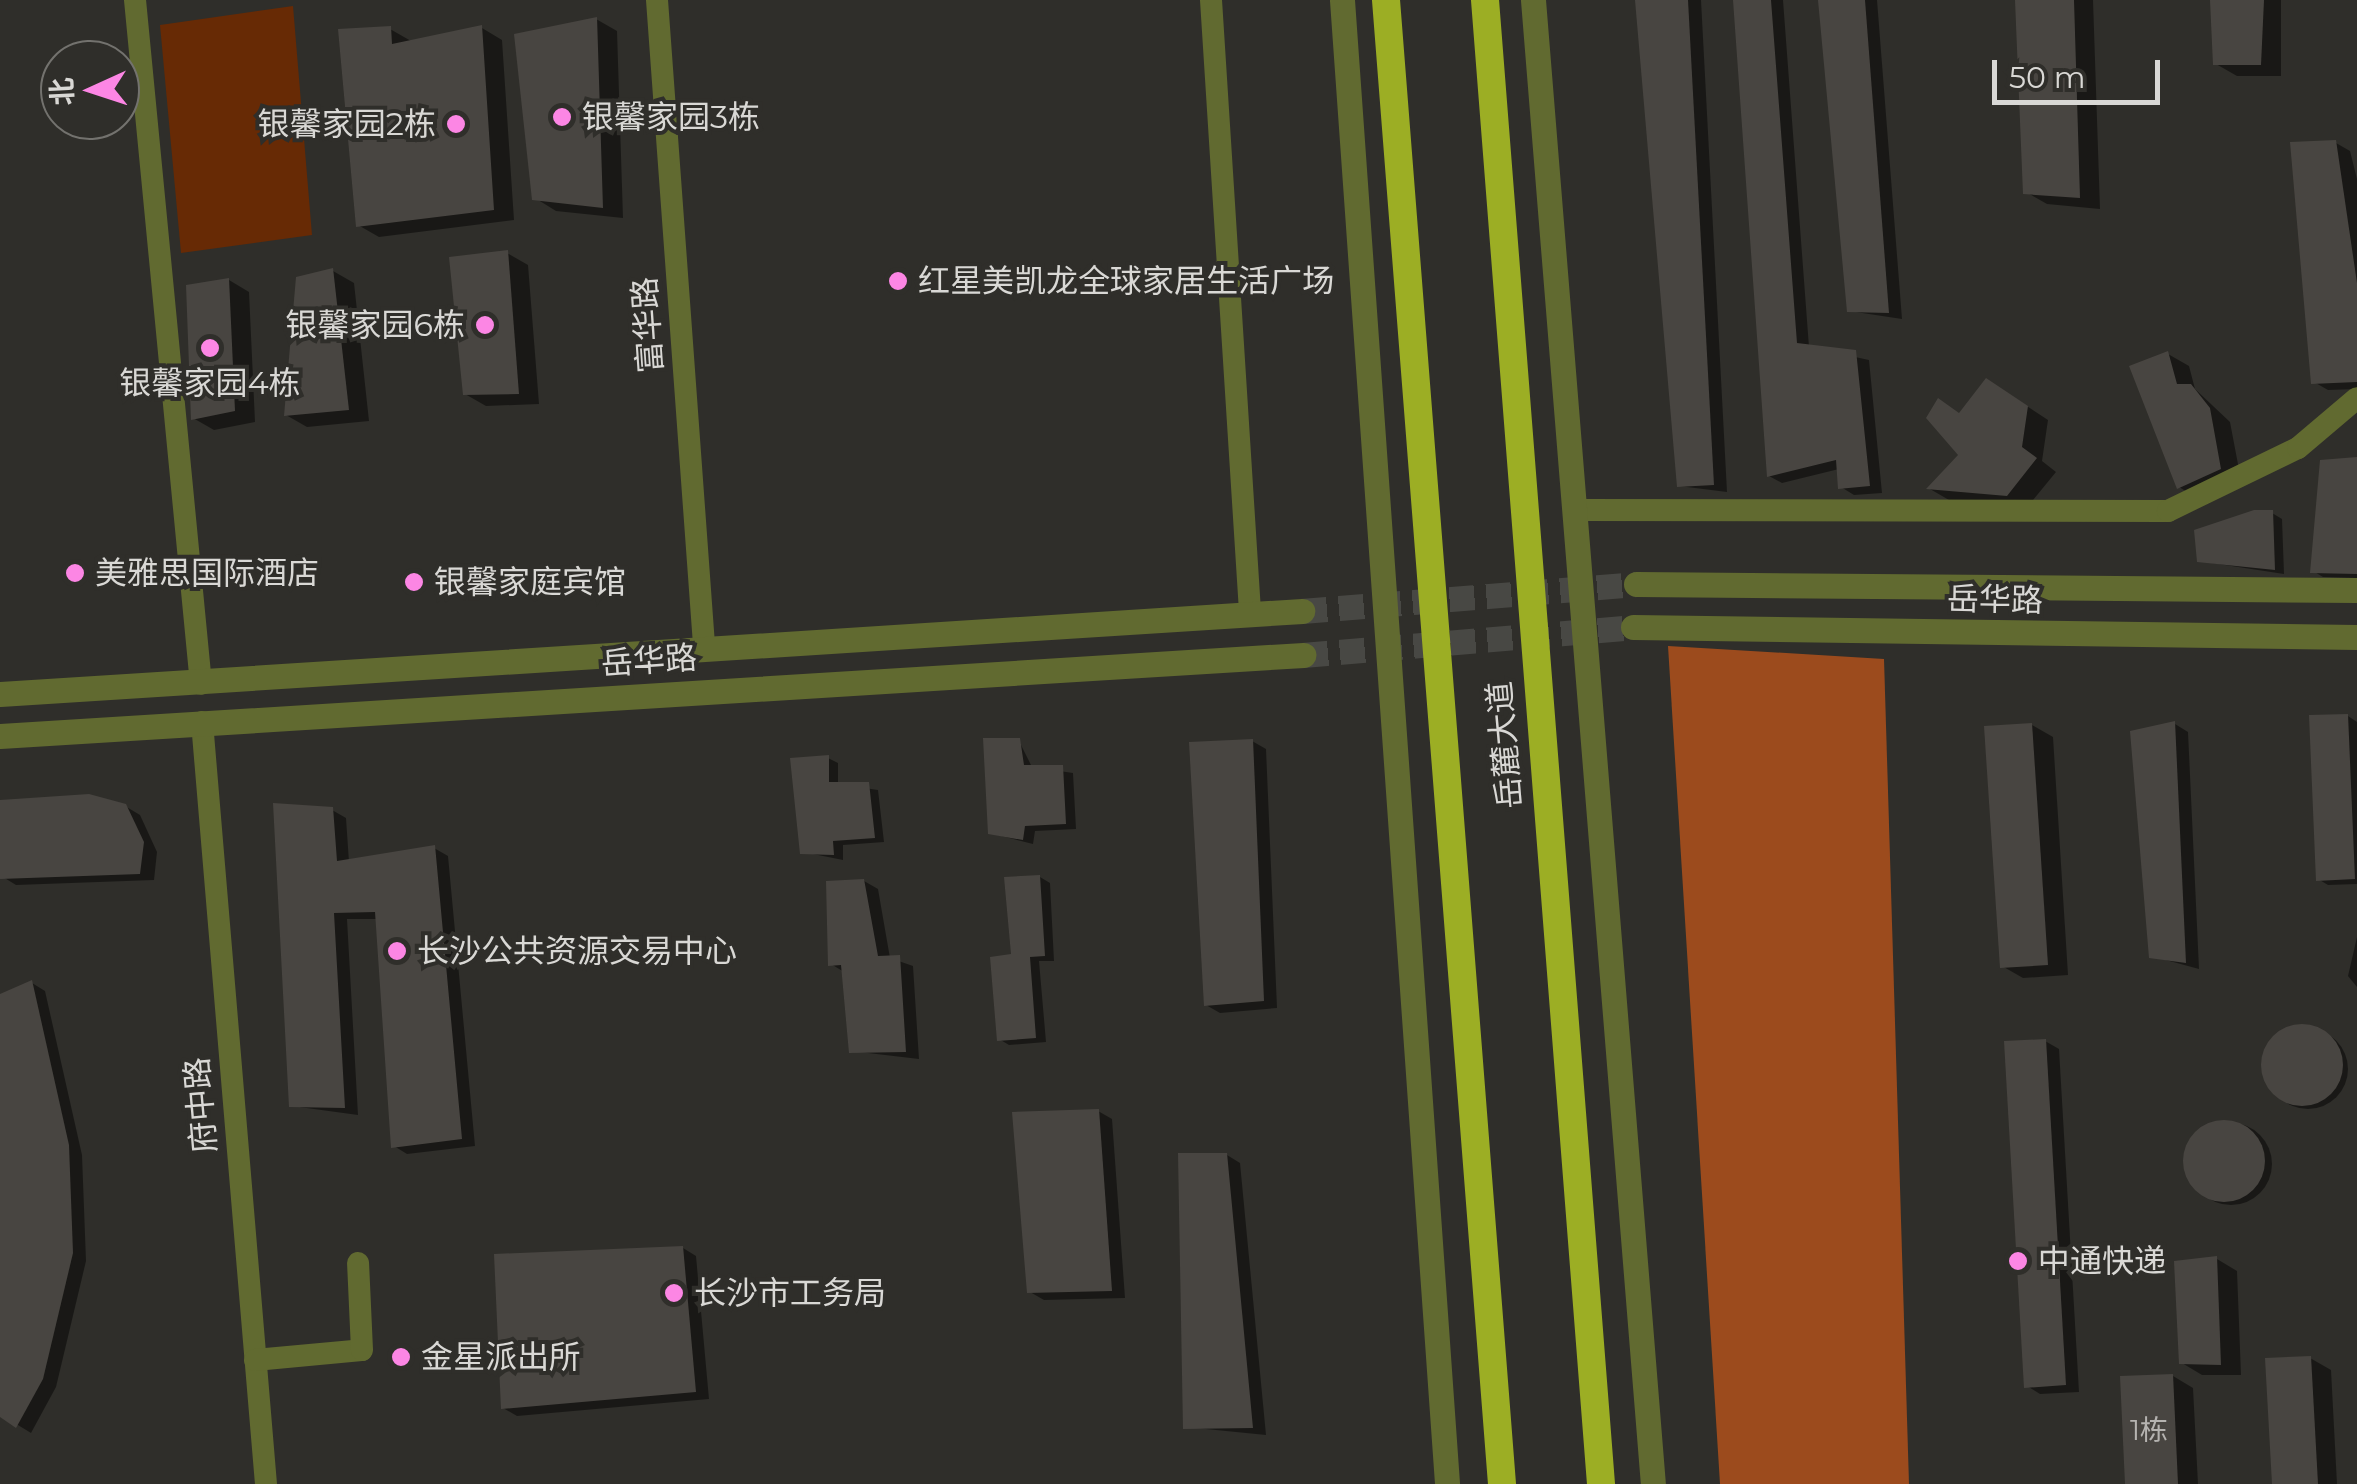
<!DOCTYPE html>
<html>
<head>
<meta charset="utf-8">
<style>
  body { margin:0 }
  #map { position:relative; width:2357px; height:1484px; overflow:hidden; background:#2f2e2a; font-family:Montserrat,"Noto Sans SC",sans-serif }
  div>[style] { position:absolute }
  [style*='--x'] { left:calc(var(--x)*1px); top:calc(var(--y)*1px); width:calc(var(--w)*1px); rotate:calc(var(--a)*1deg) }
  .green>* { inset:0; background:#672a05 }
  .forest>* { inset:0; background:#9c4b1d }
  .shadow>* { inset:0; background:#0007 }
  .round { border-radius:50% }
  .building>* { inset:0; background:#484541 }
  .tertiary-tunnel>* { height:25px; margin-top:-12.5px; transform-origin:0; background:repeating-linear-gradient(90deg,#484844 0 25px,transparent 0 37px) }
  .minor>* { height:22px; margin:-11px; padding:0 11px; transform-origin:11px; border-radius:11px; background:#616a30 }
  .tertiary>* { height:25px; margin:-12.5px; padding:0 12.5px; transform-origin:12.5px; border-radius:12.5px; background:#616a30 }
  .trunk>* { height:28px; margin:-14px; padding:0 14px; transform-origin:14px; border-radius:14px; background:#9cae24 }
  .dots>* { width:28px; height:28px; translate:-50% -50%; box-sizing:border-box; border:5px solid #2f2e2a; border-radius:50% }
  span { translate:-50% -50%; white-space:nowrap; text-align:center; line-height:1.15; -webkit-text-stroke:8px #2f2e2a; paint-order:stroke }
  .number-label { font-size:28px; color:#b5b3b0 }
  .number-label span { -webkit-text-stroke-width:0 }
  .poi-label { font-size:32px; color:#d9d8d5 }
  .left { translate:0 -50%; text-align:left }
  .right { translate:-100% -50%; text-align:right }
  .street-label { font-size:32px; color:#d9d8d5 }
  .north { position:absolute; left:40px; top:40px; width:100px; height:100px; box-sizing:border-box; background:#2f2e2a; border:2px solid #73726e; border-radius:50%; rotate:267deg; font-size:28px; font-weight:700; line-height:40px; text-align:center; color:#d9d8d5 }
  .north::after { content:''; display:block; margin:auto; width:35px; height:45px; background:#fc86e4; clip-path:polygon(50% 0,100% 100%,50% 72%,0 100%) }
  .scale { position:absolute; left:1992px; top:60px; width:168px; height:45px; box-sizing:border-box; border:5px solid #d9d8d5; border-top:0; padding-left:12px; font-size:30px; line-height:35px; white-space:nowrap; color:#d9d8d5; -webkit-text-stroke:8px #2f2e2a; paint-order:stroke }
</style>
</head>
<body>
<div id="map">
  <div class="green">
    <div style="clip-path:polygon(293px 6px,312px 235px,181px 253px,160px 25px)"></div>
  </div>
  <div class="forest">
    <div style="clip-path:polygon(1668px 646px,1884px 659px,1909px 1484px,1720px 1484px)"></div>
  </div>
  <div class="shadow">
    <div style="clip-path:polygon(1638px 0,1701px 0,1727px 492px,1679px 486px)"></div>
    <div style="clip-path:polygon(1736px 0,1783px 0,1809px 347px,1869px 360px,1882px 493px,1854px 495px,1841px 487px,1839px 469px,1782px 483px,1769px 476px)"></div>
    <div style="clip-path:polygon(1821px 0,1877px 0,1902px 319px,1849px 311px)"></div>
    <div style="clip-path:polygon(2018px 0,2093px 0,2100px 209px,2047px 204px,2026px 192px)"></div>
    <div style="clip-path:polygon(2212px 0,2281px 0,2281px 76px,2237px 76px,2216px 64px)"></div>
    <div style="clip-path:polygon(596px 19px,617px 31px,623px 218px,556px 211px,535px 198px)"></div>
    <div style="clip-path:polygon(482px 28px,502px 40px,514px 220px,379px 237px,358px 225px,390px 29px,411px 41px)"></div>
    <div style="clip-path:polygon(2336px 143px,2350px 151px,2357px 179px,2357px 389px,2328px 390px,2314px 382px)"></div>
    <div style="clip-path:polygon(507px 253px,528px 265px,539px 404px,486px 406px,465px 394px)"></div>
    <div style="clip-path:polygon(333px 271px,354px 283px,369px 421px,307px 427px,286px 415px)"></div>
    <div style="clip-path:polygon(229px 280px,249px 292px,255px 422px,214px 430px,193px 418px)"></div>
    <div style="clip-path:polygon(2168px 354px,2189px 366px,2195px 389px,2230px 422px,2241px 480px,2199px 499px,2179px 487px)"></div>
    <div style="clip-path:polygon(2007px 393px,2048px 420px,2042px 461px,2056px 472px,2028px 506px,1949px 500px,1930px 489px,1962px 455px,1960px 414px)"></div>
    <div style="clip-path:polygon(2357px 460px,2357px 578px,2323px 577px,2313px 571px)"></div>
    <div style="clip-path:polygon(2272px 513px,2282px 519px,2284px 574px,2199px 561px)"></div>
    <div style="clip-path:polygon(2348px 716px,2357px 722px,2357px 884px,2328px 885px,2318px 879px)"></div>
    <div style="clip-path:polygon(2175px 724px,2188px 732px,2199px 969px,2151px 956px)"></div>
    <div style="clip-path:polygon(2032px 725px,2053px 737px,2068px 975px,2023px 978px,2002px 966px)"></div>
    <div style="clip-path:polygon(1019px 741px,1032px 767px,1073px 773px,1076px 829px,1035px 831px,1033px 844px,990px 833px)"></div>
    <div style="clip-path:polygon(1252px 741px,1266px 749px,1277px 1008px,1220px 1013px,1206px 1005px)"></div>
    <div style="clip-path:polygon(828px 758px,838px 763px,838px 784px,878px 790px,884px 842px,843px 845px,843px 860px,803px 852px)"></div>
    <div style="clip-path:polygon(0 802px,125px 806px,140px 815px,157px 852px,154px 880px,16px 885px,3px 877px)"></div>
    <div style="clip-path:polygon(332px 810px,346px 818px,349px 862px,434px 848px,448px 856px,475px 1146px,407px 1154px,394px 1146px,378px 919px,347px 919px,358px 1115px,292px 1106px)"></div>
    <div style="clip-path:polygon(1040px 877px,1050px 883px,1054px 961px,1039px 961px,1046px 1042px,1009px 1045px,999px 1039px,1013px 956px)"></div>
    <div style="clip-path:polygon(864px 881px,878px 889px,890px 958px,913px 966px,919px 1059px,851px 1051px,844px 972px,831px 964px)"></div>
    <div style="clip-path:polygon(2357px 937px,2357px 987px,2348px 976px)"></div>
    <div style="clip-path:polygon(32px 983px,45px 991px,82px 1155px,86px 1261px,56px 1387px,31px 1433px,0 1414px,0 996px)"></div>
    <div class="round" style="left:2268px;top:1029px;width:80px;height:80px"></div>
    <div style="clip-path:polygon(2045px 1041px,2059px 1049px,2079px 1392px,2040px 1394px,2027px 1386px)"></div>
    <div style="clip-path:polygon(1098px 1111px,1112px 1119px,1125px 1298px,1044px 1300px,1030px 1292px)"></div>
    <div class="round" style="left:2190px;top:1123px;width:82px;height:82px"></div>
    <div style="clip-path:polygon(1227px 1155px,1240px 1163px,1266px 1435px,1186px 1427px)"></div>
    <div style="clip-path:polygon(683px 1248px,696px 1256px,709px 1399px,517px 1416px,503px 1408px)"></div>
    <div style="clip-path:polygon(2217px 1259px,2237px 1271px,2241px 1375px,2202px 1375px,2182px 1363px)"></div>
    <div style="clip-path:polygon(2310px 1358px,2331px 1370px,2337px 1484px,2275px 1484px)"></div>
    <div style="clip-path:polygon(2173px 1376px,2193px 1388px,2198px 1484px,2127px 1484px)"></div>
  </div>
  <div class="building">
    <div style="clip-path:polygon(1635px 0,1688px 0,1714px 485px,1677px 487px)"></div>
    <div style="clip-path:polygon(1733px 0,1771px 0,1797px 343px,1856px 350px,1870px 486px,1838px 489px,1836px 460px,1767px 477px)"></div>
    <div style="clip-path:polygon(1818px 0,1865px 0,1889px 313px,1847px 312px)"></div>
    <div style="clip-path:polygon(2015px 0,2074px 0,2080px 198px,2023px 194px)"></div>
    <div style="clip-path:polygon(2210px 0,2264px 0,2261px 65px,2213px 65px)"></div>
    <div style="clip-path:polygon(597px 17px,603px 208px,532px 200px,514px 34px)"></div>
    <div style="clip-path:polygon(482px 25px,494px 210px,356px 227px,338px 29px,391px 26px,392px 44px)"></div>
    <div style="clip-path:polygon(2336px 140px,2357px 283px,2357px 382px,2311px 384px,2290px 142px)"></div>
    <div style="clip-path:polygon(508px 250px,519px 394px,463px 395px,449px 257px)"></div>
    <div style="clip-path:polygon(333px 268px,349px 410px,284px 416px,296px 277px)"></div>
    <div style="clip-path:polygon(229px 278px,235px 411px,191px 420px,186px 285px)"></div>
    <div style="clip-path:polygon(2168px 351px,2177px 384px,2191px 384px,2210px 408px,2221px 469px,2177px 489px,2129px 366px)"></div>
    <div style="clip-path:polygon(1986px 378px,2028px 406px,2022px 447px,2037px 458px,2007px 496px,1926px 489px,1958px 455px,1926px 418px,1938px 398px,1959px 413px)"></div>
    <div style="clip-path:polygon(2357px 457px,2357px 574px,2310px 573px,2320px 460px)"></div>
    <div style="clip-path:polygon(2254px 510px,2273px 510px,2275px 570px,2197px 562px,2194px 530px)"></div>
    <div style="clip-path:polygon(2348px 714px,2355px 879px,2316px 881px,2309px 715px)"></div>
    <div style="clip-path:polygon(2175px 721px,2186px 963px,2149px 958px,2130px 731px)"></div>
    <div style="clip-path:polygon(2032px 723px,2048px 965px,2000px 968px,1984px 726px)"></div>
    <div style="clip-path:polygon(983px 738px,1020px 738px,1024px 765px,1063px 765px,1066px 824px,1025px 826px,1023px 840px,988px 834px)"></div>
    <div style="clip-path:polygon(1253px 739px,1264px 1001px,1204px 1006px,1189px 742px)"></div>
    <div style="clip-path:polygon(829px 755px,829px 782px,869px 782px,875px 838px,833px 841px,834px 855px,800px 854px,790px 758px)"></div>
    <div style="clip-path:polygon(89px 794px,126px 804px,144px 842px,140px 874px,0 879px,0 800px)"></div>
    <div style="clip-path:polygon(273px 803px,333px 807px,337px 861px,435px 845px,462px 1139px,391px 1148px,375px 912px,334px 913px,345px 1108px,289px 1107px)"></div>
    <div style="clip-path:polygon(1040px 875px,1045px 956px,1030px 957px,1036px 1038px,997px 1041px,990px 957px,1011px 954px,1004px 877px)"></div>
    <div style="clip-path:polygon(864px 879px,878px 956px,900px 955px,906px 1052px,849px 1053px,841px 965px,828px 966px,826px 881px)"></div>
    <div style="clip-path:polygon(32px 980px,69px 1145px,73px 1253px,43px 1379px,16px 1428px,0 1417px,0 994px)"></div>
    <div class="round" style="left:2261px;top:1024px;width:82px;height:82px"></div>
    <div style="clip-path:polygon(2046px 1039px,2066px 1385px,2024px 1388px,2004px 1041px)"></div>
    <div style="clip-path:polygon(1099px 1109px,1112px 1291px,1027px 1293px,1012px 1112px)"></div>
    <div class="round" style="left:2183px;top:1120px;width:82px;height:82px"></div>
    <div style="clip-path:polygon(1178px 1153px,1227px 1153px,1253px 1428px,1183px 1429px)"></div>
    <div style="clip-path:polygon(683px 1246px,696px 1392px,501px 1409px,494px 1254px)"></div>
    <div style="clip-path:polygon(2217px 1256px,2221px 1365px,2179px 1364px,2174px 1261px)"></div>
    <div style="clip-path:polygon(2311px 1356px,2318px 1484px,2272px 1484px,2265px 1358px)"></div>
    <div style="clip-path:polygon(2173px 1374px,2178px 1484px,2125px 1484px,2120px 1376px)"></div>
  </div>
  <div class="tertiary-tunnel">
    <div style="--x:1302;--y:611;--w:335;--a:-4.6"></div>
    <div style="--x:1303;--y:655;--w:331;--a:-4.8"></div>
  </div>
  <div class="minor">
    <div style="--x:135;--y:0;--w:687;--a:84.49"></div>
    <div style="--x:657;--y:0;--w:647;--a:85.83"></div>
    <div style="--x:1211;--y:0;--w:613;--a:86.35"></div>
    <div style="--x:1576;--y:510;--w:592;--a:0.1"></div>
    <div style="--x:2168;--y:511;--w:144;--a:-25.9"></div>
    <div style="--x:2298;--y:448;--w:77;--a:-40.3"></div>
    <div style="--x:202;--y:722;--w:765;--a:85.2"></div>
    <div style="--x:255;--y:1360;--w:107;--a:-5.3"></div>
    <div style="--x:362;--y:1350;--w:87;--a:-92.6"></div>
  </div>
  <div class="tertiary">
    <div style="--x:1342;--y:0;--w:1488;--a:85.95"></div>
    <div style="--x:1533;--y:0;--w:1489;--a:85.38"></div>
    <div style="--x:1636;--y:584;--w:721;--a:0.48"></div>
    <div style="--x:1633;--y:627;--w:724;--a:0.79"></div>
    <div style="--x:0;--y:694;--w:1305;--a:-3.65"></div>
    <div style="--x:0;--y:736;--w:1306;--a:-3.56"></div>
  </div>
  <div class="trunk">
    <div style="--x:1386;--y:0;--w:1489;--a:85.53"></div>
    <div style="--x:1485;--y:0;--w:1489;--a:85.53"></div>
  </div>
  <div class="dots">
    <div style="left:562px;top:117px;background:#fc86e4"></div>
    <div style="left:456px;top:124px;background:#fc86e4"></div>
    <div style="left:898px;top:281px;background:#fc86e4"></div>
    <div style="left:485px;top:325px;background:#fc86e4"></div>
    <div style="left:210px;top:348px;background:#fc86e4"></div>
    <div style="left:75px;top:573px;background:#fc86e4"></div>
    <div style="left:414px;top:582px;background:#fc86e4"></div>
    <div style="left:397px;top:951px;background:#fc86e4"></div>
    <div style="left:2018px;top:1261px;background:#fc86e4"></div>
    <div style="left:674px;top:1293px;background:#fc86e4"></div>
    <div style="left:401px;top:1357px;background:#fc86e4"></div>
  </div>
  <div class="number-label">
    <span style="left:2149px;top:1430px">1栋</span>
  </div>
  <div class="poi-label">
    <span class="left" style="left:582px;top:117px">银馨家园3栋</span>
    <span class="right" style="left:436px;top:124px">银馨家园2栋</span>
    <span class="left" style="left:918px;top:281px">红星美凯龙全球家居生活广场</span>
    <span class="right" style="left:465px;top:325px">银馨家园6栋</span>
    <span style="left:210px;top:383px">银馨家园4栋</span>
    <span class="left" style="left:95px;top:573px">美雅思国际酒店</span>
    <span class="left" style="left:434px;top:582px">银馨家庭宾馆</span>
    <span class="left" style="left:417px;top:951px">长沙公共资源交易中心</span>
    <span class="left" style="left:2038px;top:1261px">中通快递</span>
    <span class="left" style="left:694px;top:1293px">长沙市工务局</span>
    <span class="left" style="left:421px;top:1357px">金星派出所</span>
  </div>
  <div class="street-label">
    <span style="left:648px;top:325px;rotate:-94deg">富华路</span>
    <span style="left:1995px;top:600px;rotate:1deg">岳华路</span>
    <span style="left:649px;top:661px;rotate:-4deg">岳华路</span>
    <span style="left:1505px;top:745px;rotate:-95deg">岳麓大道</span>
    <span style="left:201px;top:1105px;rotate:-95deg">府中路</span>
  </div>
  <div class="north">北</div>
  <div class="scale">50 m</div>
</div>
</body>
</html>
